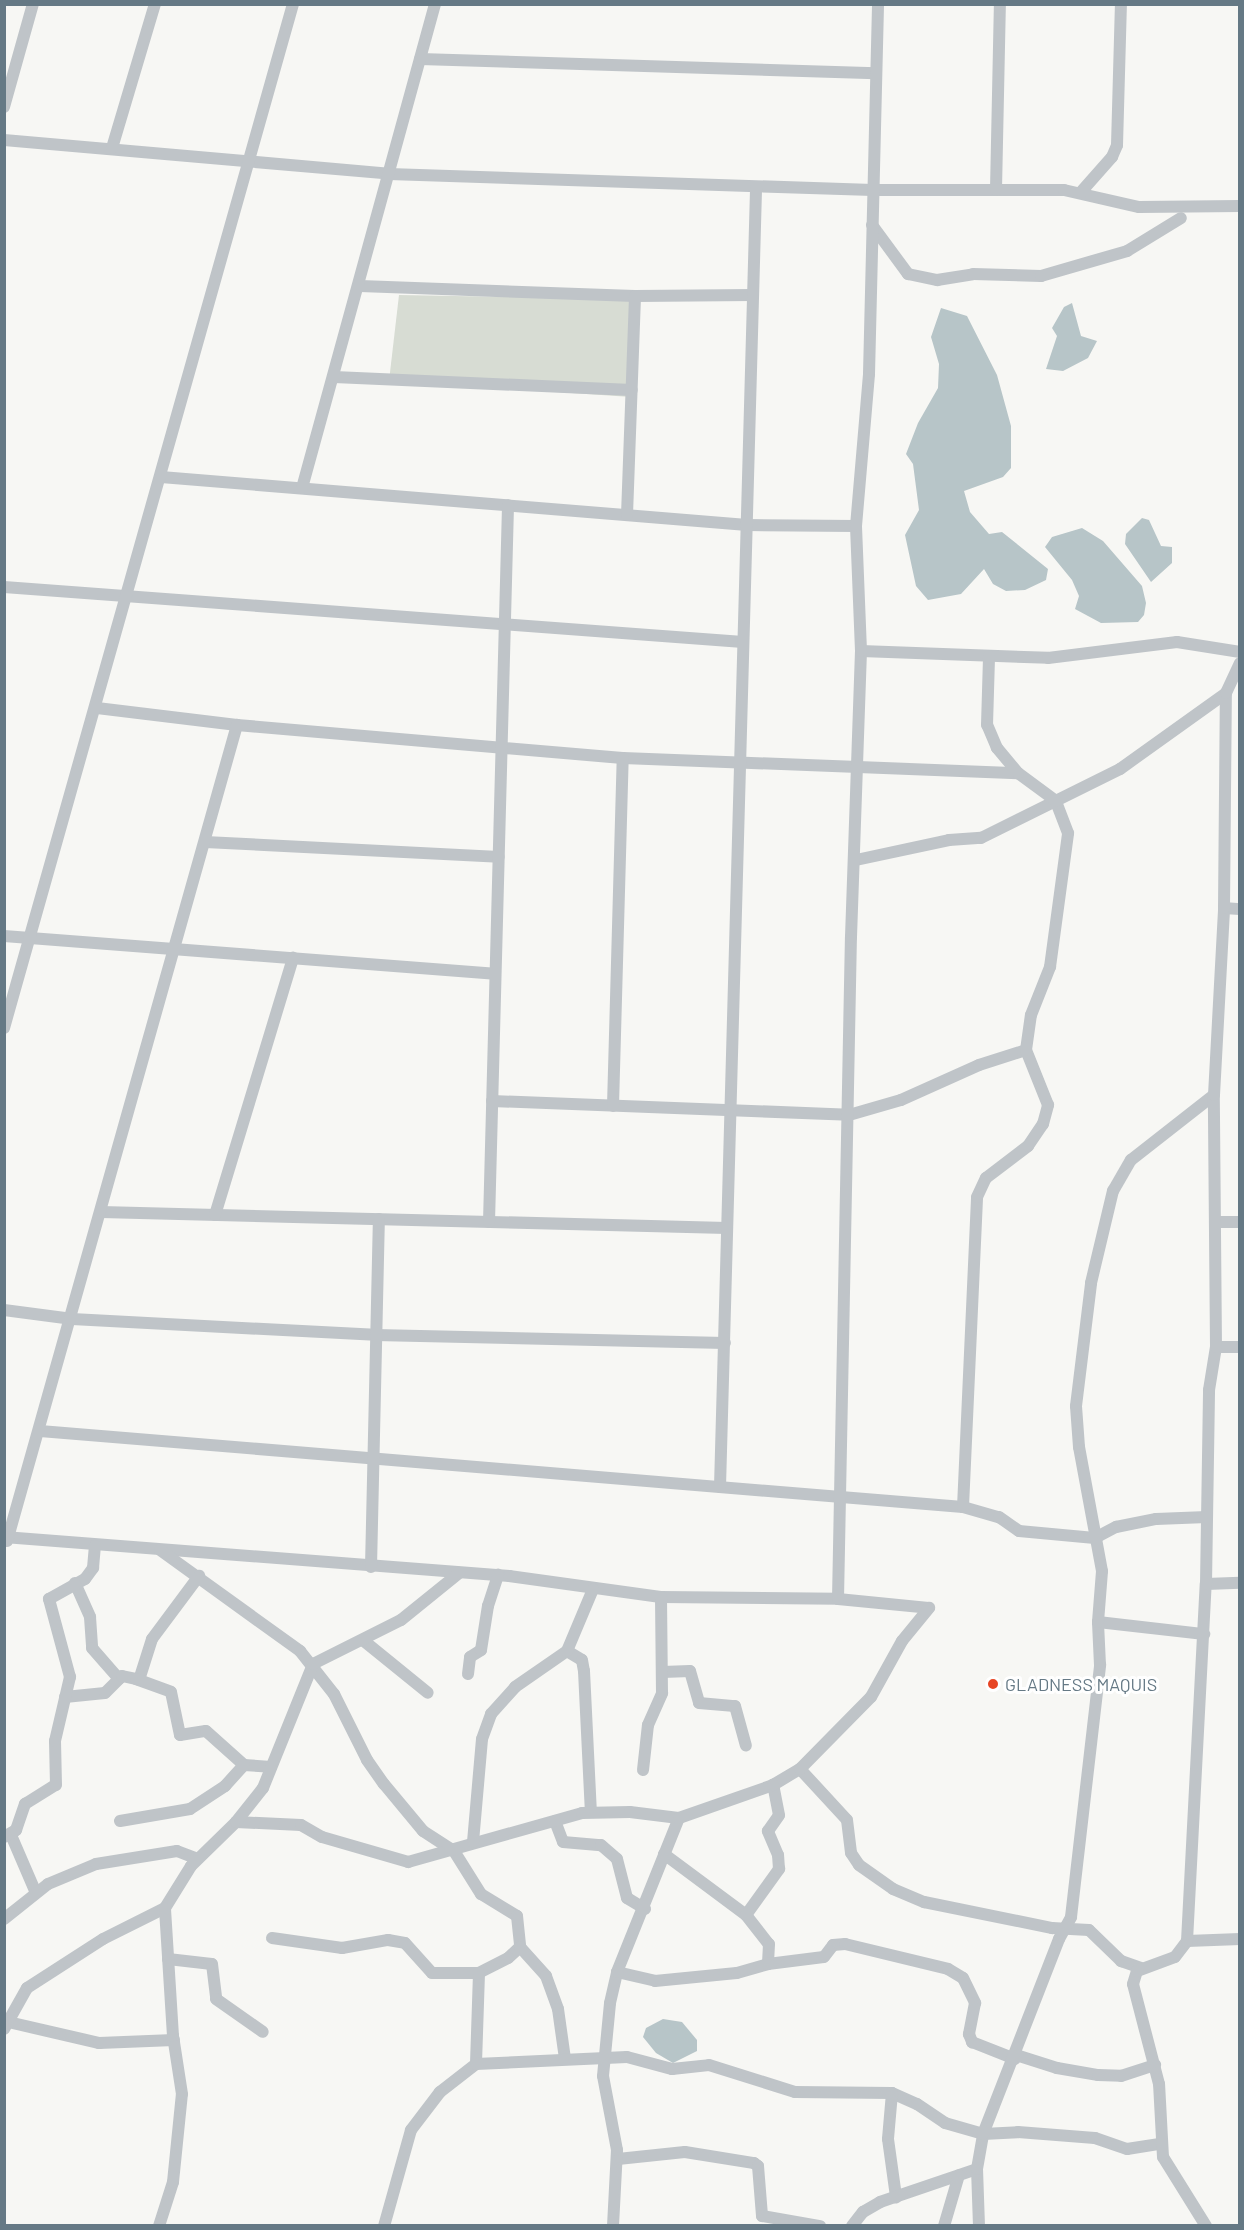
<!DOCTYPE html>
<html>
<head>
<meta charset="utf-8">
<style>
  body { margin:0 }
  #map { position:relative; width:1244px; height:2230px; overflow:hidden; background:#f7f7f4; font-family:Barlow,sans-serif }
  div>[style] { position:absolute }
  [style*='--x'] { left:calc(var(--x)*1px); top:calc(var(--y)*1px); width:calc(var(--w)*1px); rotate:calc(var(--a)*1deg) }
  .green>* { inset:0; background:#d7dcd3 }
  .water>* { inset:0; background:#b7c5c8 }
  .street>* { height:12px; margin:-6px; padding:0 6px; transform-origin:6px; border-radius:6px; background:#bfc4c8 }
  .dots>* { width:16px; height:16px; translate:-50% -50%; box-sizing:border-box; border:3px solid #fff; border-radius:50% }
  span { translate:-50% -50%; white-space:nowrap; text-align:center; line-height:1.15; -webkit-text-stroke:6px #fff; paint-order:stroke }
  .poi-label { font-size:18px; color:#657985 }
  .left { translate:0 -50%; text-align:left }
  .frame { position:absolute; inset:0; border:6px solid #657985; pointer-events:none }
</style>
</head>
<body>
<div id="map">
  <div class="green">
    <div style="clip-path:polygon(399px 295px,634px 299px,631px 397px,389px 381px)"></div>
  </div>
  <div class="water">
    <div style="clip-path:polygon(1072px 303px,1081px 336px,1097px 341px,1088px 358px,1063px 371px,1046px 369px,1057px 336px,1052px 328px,1064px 307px)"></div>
    <div style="clip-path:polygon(941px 308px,967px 316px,997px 375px,1011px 426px,1011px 468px,1003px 477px,964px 491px,970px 512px,989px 534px,1002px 532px,1048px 569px,1046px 580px,1025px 590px,1006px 591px,993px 584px,984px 569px,961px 594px,928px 600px,916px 586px,905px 535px,919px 510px,913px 464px,906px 454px,918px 423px,938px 388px,939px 364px,931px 337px)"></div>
    <div style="clip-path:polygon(1142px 518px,1149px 520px,1161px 546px,1172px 547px,1172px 563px,1151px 582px,1125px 544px,1126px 534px)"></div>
    <div style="clip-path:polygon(1082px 528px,1103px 541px,1142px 586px,1146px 603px,1144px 615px,1138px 622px,1101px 623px,1075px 609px,1079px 596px,1072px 580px,1045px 547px,1052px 537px)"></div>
    <div style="clip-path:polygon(663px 2019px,682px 2022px,697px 2040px,697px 2051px,673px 2063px,656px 2053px,643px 2037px,646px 2028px)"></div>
  </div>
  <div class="street">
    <div style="--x:420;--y:59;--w:456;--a:1.8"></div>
    <div style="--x:4;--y:107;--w:107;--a:-74.3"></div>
    <div style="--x:4;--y:140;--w:386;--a:5"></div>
    <div style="--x:389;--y:174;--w:484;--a:1.9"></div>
    <div style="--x:873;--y:190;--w:191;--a:0"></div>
    <div style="--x:1064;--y:190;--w:77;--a:12.8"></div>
    <div style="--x:1139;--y:207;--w:101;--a:-0.6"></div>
    <div style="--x:112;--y:148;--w:150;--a:-73.4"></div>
    <div style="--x:996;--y:190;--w:186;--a:-88.8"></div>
    <div style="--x:1081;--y:192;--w:47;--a:-48.5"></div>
    <div style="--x:1112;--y:157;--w:13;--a:-67"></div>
    <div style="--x:1117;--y:145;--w:141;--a:-88.4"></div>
    <div style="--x:872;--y:225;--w:61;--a:53.7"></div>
    <div style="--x:908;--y:274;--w:30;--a:12"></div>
    <div style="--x:937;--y:280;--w:36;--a:-9"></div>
    <div style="--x:973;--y:274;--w:68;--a:1.7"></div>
    <div style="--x:1041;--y:276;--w:90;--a:-16.2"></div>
    <div style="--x:1127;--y:251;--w:63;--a:-31.4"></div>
    <div style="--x:360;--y:286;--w:275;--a:2.1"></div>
    <div style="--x:635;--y:296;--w:118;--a:-0.5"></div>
    <div style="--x:334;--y:377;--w:298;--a:2.5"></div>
    <div style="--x:161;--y:477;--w:588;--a:4.68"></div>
    <div style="--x:747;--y:525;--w:109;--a:0.5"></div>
    <div style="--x:302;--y:488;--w:502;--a:-74.63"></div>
    <div style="--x:627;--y:515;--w:219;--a:-87.9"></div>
    <div style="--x:4;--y:587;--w:741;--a:4.26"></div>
    <div style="--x:861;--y:651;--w:187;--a:2.1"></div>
    <div style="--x:1048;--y:658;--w:130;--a:-7.1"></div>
    <div style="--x:1177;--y:642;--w:64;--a:9"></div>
    <div style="--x:97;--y:708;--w:141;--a:6.9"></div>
    <div style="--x:237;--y:725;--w:387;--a:4.9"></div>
    <div style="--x:623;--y:758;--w:395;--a:2.2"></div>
    <div style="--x:205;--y:842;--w:294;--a:2.9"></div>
    <div style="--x:856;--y:860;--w:95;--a:-12.1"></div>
    <div style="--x:949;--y:840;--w:32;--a:-4"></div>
    <div style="--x:981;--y:838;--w:155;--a:-26.4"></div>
    <div style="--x:1120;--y:769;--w:130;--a:-35.6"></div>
    <div style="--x:1224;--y:908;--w:16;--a:4"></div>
    <div style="--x:4;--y:936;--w:492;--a:4.4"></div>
    <div style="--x:4;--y:1028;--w:1064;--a:-74.24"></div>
    <div style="--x:492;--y:1101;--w:357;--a:2.2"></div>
    <div style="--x:849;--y:1115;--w:54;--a:-16.1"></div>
    <div style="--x:901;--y:1100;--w:85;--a:-24.2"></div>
    <div style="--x:979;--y:1065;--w:49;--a:-17.7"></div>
    <div style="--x:613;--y:1106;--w:348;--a:-88.4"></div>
    <div style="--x:101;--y:1212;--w:626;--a:1.46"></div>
    <div style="--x:215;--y:1215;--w:269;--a:-73.1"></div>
    <div style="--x:489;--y:1222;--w:717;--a:-88.48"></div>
    <div style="--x:1218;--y:1222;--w:22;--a:0"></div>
    <div style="--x:4;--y:1310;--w:69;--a:7.5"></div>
    <div style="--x:72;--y:1319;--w:303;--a:3"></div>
    <div style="--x:375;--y:1335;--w:350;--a:1.3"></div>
    <div style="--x:1216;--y:1347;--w:24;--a:0"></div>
    <div style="--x:40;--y:1431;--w:926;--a:4.71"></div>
    <div style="--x:963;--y:1507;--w:37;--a:16"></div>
    <div style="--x:999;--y:1517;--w:24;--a:35"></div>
    <div style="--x:1019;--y:1531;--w:76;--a:5.3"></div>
    <div style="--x:1095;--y:1538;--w:24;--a:-28"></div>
    <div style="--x:1116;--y:1527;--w:41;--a:-11.3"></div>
    <div style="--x:1156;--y:1519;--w:51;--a:-2.2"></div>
    <div style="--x:720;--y:1487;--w:1300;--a:-88.41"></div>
    <div style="--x:963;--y:1507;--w:310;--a:-87.4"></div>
    <div style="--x:977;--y:1197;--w:21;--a:-65"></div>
    <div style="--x:986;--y:1178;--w:53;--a:-37.3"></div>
    <div style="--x:1028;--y:1146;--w:27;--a:-56"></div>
    <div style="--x:1043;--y:1124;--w:20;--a:-75"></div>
    <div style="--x:1048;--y:1105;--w:59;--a:-111.8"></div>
    <div style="--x:1026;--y:1050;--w:35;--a:-82"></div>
    <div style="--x:1031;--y:1015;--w:52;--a:-68.4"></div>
    <div style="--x:1050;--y:967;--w:135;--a:-82.3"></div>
    <div style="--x:1068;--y:833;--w:34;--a:-111"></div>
    <div style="--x:1056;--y:801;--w:47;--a:-143.6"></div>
    <div style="--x:1018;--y:773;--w:33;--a:-130"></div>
    <div style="--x:997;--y:748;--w:25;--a:-113"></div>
    <div style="--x:987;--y:725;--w:69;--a:-88.3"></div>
    <div style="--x:4;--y:1537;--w:507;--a:4.42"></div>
    <div style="--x:509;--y:1576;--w:153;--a:7.9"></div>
    <div style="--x:661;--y:1597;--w:177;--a:0.6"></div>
    <div style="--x:838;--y:1599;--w:91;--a:5.6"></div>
    <div style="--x:7;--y:1541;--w:848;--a:-74.26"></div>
    <div style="--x:160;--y:1550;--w:173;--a:35.8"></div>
    <div style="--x:300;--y:1651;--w:55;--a:51.7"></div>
    <div style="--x:334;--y:1694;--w:74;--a:63.4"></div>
    <div style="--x:367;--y:1760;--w:29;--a:55"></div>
    <div style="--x:384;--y:1784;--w:61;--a:50.3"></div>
    <div style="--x:423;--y:1831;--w:37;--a:33"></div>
    <div style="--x:454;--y:1851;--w:51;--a:57.9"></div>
    <div style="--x:481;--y:1894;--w:42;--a:31.4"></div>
    <div style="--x:517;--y:1916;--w:31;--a:84"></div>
    <div style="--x:520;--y:1947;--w:16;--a:137"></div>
    <div style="--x:508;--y:1958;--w:33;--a:153"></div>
    <div style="--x:479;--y:1973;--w:91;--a:91.9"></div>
    <div style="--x:476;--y:2064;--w:46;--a:142.1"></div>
    <div style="--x:440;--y:2092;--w:48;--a:127.3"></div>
    <div style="--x:411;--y:2130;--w:100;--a:105.7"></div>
    <div style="--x:371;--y:1567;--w:348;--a:-88.7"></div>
    <div style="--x:75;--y:1583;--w:37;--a:66"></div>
    <div style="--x:90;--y:1617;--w:31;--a:86"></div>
    <div style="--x:92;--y:1648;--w:41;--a:48.9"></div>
    <div style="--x:1206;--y:1584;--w:34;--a:-2"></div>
    <div style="--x:838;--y:1599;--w:662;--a:-88.88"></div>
    <div style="--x:851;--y:937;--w:286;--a:-88"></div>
    <div style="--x:861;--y:651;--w:125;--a:-92.3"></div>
    <div style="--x:856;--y:526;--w:153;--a:-85.1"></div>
    <div style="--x:869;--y:374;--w:370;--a:-88.6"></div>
    <div style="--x:1098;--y:1622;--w:107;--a:6.5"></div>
    <div style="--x:364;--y:1641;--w:82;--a:39.1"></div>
    <div style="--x:567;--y:1651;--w:17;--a:31"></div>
    <div style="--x:582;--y:1660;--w:11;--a:80"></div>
    <div style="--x:584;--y:1671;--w:141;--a:87.2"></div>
    <div style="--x:663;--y:1672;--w:27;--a:-2"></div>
    <div style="--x:690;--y:1671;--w:33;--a:74"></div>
    <div style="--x:699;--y:1703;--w:36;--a:5"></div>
    <div style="--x:735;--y:1706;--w:41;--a:74.6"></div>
    <div style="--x:468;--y:1674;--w:17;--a:-83"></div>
    <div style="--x:470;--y:1657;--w:13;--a:-32"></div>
    <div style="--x:481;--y:1650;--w:45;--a:-81"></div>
    <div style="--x:488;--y:1606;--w:33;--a:-72"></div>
    <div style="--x:139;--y:1680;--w:43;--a:-72.4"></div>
    <div style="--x:152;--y:1639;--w:79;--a:-53.3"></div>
    <div style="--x:65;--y:1697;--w:40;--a:-5.7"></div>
    <div style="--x:105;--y:1693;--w:24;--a:-45"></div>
    <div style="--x:122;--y:1676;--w:14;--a:12"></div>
    <div style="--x:136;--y:1679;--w:37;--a:20"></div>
    <div style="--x:171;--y:1692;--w:44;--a:78.2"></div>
    <div style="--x:180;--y:1735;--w:26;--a:-9"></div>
    <div style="--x:206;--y:1731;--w:51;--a:41.8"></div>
    <div style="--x:244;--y:1765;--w:27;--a:4"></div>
    <div style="--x:800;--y:1769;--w:69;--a:47.3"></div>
    <div style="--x:847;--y:1820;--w:33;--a:83"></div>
    <div style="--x:851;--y:1853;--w:14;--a:56"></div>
    <div style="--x:859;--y:1865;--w:42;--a:35.2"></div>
    <div style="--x:893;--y:1889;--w:34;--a:23"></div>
    <div style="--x:924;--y:1902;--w:131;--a:11.5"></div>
    <div style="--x:1052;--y:1928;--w:37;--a:3"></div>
    <div style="--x:1089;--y:1930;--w:45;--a:44.1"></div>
    <div style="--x:1121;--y:1961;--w:21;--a:19"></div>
    <div style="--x:643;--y:1770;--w:45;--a:-83.7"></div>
    <div style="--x:648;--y:1725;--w:35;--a:-66"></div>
    <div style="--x:662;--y:1693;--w:96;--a:-90.6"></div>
    <div style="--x:120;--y:1821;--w:71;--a:-9.7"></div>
    <div style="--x:190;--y:1809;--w:42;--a:-33.3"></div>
    <div style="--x:225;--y:1786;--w:28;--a:-48"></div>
    <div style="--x:555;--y:1821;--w:22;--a:69"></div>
    <div style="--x:563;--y:1842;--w:38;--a:5"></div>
    <div style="--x:601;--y:1845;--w:21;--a:41"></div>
    <div style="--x:617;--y:1859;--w:40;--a:75.6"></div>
    <div style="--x:627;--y:1898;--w:21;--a:31"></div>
    <div style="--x:236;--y:1822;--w:65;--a:2.6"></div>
    <div style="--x:301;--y:1825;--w:24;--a:30"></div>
    <div style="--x:322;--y:1837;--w:90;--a:16.2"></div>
    <div style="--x:408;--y:1862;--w:181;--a:-15.7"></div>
    <div style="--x:582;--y:1813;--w:48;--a:-1.2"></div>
    <div style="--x:630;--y:1812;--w:49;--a:7"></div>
    <div style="--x:11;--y:1835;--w:63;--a:66.7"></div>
    <div style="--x:4;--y:1837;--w:14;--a:-30"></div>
    <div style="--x:16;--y:1830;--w:28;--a:-71"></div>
    <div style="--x:25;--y:1804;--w:36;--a:-32"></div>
    <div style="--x:56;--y:1785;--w:44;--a:-91.3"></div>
    <div style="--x:55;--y:1741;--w:66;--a:-76.8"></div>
    <div style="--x:70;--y:1677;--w:81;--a:-105.1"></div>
    <div style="--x:49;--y:1599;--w:41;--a:-29.1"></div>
    <div style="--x:85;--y:1579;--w:14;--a:-54"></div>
    <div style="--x:93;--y:1568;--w:22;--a:-85"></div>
    <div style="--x:473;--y:1842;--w:103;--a:-85"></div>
    <div style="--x:482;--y:1739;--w:27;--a:-70"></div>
    <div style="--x:491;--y:1714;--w:36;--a:-48"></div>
    <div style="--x:515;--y:1687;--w:63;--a:-34.7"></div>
    <div style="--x:567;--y:1651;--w:67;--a:-67.2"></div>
    <div style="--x:664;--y:1854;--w:102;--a:36.6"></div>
    <div style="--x:746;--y:1915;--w:37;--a:52"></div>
    <div style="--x:769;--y:1944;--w:20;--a:93"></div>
    <div style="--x:746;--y:1915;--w:57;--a:-54.3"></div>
    <div style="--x:779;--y:1869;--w:14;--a:-94"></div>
    <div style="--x:778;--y:1855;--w:26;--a:-113"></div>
    <div style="--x:768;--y:1831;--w:19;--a:-55"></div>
    <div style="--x:779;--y:1815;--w:31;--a:-101"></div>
    <div style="--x:4;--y:1919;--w:56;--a:-38.5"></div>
    <div style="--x:48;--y:1884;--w:52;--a:-22.6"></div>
    <div style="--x:96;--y:1864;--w:82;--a:-9.1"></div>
    <div style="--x:177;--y:1851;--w:22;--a:21"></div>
    <div style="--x:272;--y:1938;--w:71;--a:8.1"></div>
    <div style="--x:342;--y:1948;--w:47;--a:-9.9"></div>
    <div style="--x:388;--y:1940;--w:17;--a:10"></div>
    <div style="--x:405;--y:1943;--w:40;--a:48"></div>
    <div style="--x:432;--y:1973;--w:47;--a:0"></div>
    <div style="--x:1187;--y:1941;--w:53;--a:-2.2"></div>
    <div style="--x:520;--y:1947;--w:39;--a:48"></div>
    <div style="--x:546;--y:1976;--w:35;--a:70"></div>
    <div style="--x:558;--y:2009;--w:50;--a:82"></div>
    <div style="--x:168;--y:1959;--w:44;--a:6.5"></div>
    <div style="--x:212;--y:1964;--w:35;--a:83"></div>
    <div style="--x:216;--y:1999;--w:57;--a:35.1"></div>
    <div style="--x:617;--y:1972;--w:39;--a:13"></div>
    <div style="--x:655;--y:1981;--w:82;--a:-5.6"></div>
    <div style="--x:737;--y:1973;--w:32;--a:-16"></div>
    <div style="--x:768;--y:1964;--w:56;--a:-7.1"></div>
    <div style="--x:824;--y:1957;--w:15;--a:-53"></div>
    <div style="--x:833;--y:1945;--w:12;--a:-5"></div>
    <div style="--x:845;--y:1944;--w:106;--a:13.6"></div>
    <div style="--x:948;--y:1969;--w:17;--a:31"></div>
    <div style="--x:963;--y:1978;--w:28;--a:64"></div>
    <div style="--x:975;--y:2003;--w:32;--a:101"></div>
    <div style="--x:969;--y:2034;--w:9;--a:69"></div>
    <div style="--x:972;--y:2042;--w:46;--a:21.6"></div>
    <div style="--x:4;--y:2021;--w:98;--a:13"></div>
    <div style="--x:99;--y:2043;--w:75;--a:-2.3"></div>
    <div style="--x:4;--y:2029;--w:47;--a:-60.7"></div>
    <div style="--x:27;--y:1988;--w:90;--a:-32.8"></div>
    <div style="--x:103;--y:1939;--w:69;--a:-26.6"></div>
    <div style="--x:165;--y:1908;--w:49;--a:-58.2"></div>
    <div style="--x:191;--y:1866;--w:63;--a:-44.4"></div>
    <div style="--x:236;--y:1822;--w:43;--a:-51.5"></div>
    <div style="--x:263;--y:1788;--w:134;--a:-68"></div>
    <div style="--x:313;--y:1664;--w:98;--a:-26.6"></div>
    <div style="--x:401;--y:1620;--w:75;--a:-39"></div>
    <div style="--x:1016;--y:2055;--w:43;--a:17.6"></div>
    <div style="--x:1057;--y:2068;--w:42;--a:9.7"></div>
    <div style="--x:1098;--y:2075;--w:23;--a:2"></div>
    <div style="--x:1121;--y:2076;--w:36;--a:-18"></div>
    <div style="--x:476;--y:2064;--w:151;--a:-2.7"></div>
    <div style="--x:627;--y:2057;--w:47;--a:14.9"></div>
    <div style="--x:672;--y:2069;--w:37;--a:-6"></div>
    <div style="--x:709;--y:2065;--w:90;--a:17.4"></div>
    <div style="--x:795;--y:2092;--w:97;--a:0.6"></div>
    <div style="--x:892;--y:2093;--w:27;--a:24"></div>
    <div style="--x:917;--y:2104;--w:34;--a:34"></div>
    <div style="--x:945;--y:2123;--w:40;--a:16"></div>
    <div style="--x:983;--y:2134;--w:35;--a:-3"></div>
    <div style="--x:1018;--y:2132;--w:77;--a:4.5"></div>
    <div style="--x:1095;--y:2138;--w:34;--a:19"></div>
    <div style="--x:1127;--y:2149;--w:33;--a:-9"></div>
    <div style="--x:892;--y:2093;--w:46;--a:95"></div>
    <div style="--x:888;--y:2139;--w:59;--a:82.1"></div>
    <div style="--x:618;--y:2159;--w:67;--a:-6"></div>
    <div style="--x:685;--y:2152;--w:70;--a:9.1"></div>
    <div style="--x:754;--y:2163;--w:5;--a:37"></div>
    <div style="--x:758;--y:2166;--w:50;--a:85.4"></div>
    <div style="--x:762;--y:2216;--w:59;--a:9.8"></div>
    <div style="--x:159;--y:2226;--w:46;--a:-72.3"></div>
    <div style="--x:173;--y:2182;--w:88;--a:-84.2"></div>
    <div style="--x:182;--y:2094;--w:59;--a:-98.8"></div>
    <div style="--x:173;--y:2036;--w:128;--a:-93.6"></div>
    <div style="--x:613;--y:2226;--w:76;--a:-87"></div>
    <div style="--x:617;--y:2150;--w:75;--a:-100.7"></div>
    <div style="--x:603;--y:2076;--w:73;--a:-84.5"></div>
    <div style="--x:610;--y:2003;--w:32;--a:-77"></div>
    <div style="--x:617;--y:1972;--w:166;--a:-68.1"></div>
    <div style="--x:679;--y:1818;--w:100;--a:-19.3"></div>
    <div style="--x:773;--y:1785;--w:31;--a:-31"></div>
    <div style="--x:800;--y:1769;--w:101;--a:-45.4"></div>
    <div style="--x:871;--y:1697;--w:64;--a:-61"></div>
    <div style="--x:902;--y:1641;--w:43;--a:-50.7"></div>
    <div style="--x:852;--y:2226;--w:18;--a:-52"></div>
    <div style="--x:863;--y:2212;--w:20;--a:-30"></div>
    <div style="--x:880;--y:2202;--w:102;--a:-18.8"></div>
    <div style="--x:944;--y:2226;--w:53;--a:-73.6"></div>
    <div style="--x:979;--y:2226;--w:57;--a:-92"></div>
    <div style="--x:977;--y:2169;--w:36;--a:-80"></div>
    <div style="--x:983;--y:2134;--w:209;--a:-68.7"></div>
    <div style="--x:1059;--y:1939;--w:25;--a:-61"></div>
    <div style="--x:1071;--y:1917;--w:254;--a:-83.4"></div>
    <div style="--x:1100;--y:1665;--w:43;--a:-92.7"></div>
    <div style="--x:1098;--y:1622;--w:51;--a:-85.5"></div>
    <div style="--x:1102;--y:1571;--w:126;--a:-100.5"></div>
    <div style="--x:1079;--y:1447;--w:41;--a:-94.2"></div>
    <div style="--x:1076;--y:1406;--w:124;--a:-83"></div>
    <div style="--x:1091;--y:1283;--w:95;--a:-76.6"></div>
    <div style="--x:1113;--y:1191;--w:36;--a:-60"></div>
    <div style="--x:1131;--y:1160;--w:105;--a:-38.1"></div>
    <div style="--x:1206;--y:2226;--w:81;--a:-121.9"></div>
    <div style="--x:1163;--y:2157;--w:73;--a:-93.1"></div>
    <div style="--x:1159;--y:2084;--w:103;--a:-104.6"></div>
    <div style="--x:1133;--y:1984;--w:14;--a:-73"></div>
    <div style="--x:1137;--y:1971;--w:40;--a:-20.2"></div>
    <div style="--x:1175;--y:1957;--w:20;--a:-53"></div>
    <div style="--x:1187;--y:1941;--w:358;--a:-87"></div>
    <div style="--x:1206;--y:1584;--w:194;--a:-89.1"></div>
    <div style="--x:1209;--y:1390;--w:44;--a:-80.8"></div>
    <div style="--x:1216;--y:1347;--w:252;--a:-90.5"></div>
    <div style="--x:1214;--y:1095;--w:187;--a:-86.9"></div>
    <div style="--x:1224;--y:908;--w:215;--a:-89.5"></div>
    <div style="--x:1226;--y:693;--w:33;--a:-65"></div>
  </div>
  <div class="dots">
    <div style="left:993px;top:1684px;background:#e74524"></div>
  </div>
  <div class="poi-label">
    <span class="left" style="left:1005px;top:1684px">GLADNESS MAQUIS</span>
  </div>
  <div class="frame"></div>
</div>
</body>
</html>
